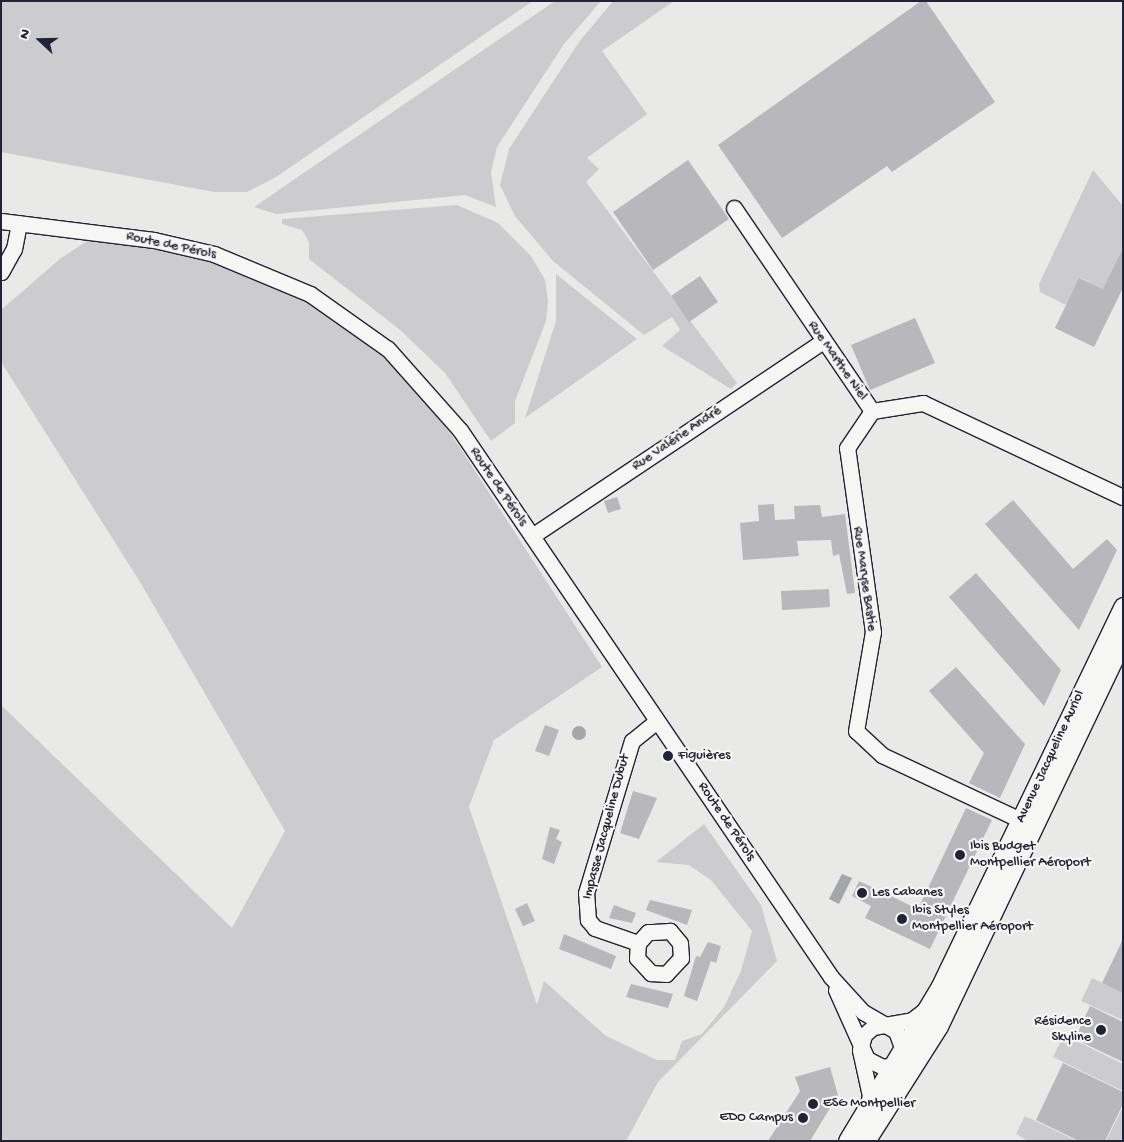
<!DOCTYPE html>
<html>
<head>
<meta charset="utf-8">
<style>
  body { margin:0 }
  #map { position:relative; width:1124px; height:1142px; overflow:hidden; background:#e9e9e7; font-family:"Gochi Hand",sans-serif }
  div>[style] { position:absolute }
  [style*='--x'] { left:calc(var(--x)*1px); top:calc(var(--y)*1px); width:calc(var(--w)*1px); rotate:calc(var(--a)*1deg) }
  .green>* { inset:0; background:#ccccce }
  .water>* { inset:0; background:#a5a5ac }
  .round { border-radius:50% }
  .building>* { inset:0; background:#b8b8bc }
  .roads { filter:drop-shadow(1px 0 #22223b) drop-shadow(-1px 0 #22223b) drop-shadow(0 1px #22223b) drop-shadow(0 -1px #22223b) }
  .minor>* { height:15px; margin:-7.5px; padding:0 7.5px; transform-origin:7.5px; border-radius:7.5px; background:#f6f6f2 }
  .major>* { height:19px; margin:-9.5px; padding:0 9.5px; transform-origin:9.5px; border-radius:9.5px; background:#f6f6f2 }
  .dots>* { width:14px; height:14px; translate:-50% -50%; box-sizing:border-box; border:2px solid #f6f6f2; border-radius:50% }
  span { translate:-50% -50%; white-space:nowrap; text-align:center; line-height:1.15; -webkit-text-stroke:4.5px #f6f6f2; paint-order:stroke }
  .street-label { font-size:14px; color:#22223b }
  .poi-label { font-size:14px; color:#22223b }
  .left { translate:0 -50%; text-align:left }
  .right { translate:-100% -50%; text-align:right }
  .frame { position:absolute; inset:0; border:2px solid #22223b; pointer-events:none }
  .north { position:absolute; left:15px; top:15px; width:50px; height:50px; -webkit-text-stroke:4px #f6f6f2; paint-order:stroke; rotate:291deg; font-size:14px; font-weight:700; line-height:20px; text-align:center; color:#22223b }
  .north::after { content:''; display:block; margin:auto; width:18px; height:22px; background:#22223b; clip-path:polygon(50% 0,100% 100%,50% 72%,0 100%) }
</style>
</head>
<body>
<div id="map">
  <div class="green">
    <div style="clip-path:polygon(1px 1px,533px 1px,276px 177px,247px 192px,214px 192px,1px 152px)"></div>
    <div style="clip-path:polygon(555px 1px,601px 1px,564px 44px,497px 147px,491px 172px,496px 207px,465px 195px,276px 214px,254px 207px)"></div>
    <div style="clip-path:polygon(613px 1px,674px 1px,602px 51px,647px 114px,587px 158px,599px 169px,586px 182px,737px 383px,731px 389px,662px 346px,680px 330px,672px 317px,644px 335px,553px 261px,515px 216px,500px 185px,509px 149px,579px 42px)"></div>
    <div style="clip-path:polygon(1093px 170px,1123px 206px,1123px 248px,1107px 282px,1111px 293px,1080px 278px,1066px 305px,1040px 292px,1039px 284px)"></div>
    <div style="clip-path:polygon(457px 205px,498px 223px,531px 256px,545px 280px,548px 301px,546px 321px,515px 401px,515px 423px,491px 441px,445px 373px,399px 329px,309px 259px,309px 242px,302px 230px,282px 224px,282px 219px)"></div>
    <div style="clip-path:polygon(89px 240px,169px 247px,219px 262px,288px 290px,362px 338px,398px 368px,453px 437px,602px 667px,494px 740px,469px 807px,537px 1005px,544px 981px,606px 1036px,657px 1060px,675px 1060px,682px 1041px,702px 1034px,724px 1007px,741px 971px,752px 931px,711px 880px,689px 865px,656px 862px,704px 824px,761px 905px,777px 961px,658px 1082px,626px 1141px,1px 1141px,1px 705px,232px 928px,285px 831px,140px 582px,1px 362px,1px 310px,61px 258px)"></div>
    <div style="clip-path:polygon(556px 274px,637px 339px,525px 418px,556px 321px)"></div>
    <div style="clip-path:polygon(1092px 978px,1123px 993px,1123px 1020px,1081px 1001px)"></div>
    <div style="clip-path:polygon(1064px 1035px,1123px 1064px,1123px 1091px,1053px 1057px)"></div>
    <div style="clip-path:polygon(1123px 1107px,1122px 1141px,1106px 1141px)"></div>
    <div style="clip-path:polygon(1025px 1116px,1077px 1141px,1028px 1141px,1016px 1134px)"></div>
  </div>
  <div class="water">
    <div class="round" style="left:572px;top:726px;width:14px;height:14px"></div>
    <div style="clip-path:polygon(842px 874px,852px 878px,839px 904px,829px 899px)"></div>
  </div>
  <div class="building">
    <div style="clip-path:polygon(921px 1px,926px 1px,995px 102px,892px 172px,887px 166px,782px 238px,718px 145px)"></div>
    <div style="clip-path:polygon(688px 160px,729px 219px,653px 270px,613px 212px)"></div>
    <div style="clip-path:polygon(1123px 248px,1123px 288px,1094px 347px,1055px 328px,1079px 278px,1103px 289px)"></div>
    <div style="clip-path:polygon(700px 276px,718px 302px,689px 322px,671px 296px)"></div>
    <div style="clip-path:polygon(915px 318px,935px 363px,870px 390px,851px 345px)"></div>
    <div style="clip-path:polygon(617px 497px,621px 509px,608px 513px,604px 501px)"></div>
    <div style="clip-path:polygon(1013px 500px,1073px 569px,1107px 539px,1117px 550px,1079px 630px,985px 524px)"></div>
    <div style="clip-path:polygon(774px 504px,775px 520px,795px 519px,794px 506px,820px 505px,822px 517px,845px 514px,855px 593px,847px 594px,839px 554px,833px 556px,831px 540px,797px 541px,799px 556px,743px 560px,740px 523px,759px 521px,758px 505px)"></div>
    <div style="clip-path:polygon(976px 573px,1061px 670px,1044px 706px,949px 597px)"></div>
    <div style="clip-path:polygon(829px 589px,830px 607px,782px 610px,781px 591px)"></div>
    <div style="clip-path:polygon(956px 667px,1025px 744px,1000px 798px,969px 783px,984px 753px,929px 691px)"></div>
    <div style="clip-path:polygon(545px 725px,559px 730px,549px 756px,535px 751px)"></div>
    <div style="clip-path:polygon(633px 791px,657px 798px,639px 839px,620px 833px)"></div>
    <div style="clip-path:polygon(966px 808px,992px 820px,930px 949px,865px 918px,871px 906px,852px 896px,859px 881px,918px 909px)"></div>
    <div style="clip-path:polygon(550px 827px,560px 830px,556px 839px,562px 842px,554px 864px,542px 859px)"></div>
    <div style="clip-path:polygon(650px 900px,692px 910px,687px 925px,646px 910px)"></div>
    <div style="clip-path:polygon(527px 903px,535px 921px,523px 926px,515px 909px)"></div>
    <div style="clip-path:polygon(614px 905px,636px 913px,632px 923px,609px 918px)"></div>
    <div style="clip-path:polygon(564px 934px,616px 956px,611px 969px,559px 949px)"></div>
    <div style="clip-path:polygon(1123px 939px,1123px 993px,1102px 983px)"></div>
    <div style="clip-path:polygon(708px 942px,721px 946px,716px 963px,711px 961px,697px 1001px,684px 996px,696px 956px,700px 957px)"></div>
    <div style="clip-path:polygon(631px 984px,673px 994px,668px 1008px,626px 997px)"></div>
    <div style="clip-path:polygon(1090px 1006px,1123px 1022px,1123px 1062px,1075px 1039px)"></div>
    <div style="clip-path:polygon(1063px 1063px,1123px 1092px,1123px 1104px,1105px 1141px,1079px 1141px,1036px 1120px)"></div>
    <div style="clip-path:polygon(830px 1067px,838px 1095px,810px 1141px,768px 1141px,800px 1091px,795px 1077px)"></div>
  </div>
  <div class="roads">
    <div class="minor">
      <div style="--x:734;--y:208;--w:245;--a:55.8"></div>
      <div style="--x:1;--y:221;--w:154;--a:7.1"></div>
      <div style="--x:154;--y:240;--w:62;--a:13.1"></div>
      <div style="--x:214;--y:254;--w:104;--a:22.6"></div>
      <div style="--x:310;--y:294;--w:95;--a:35.2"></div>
      <div style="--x:388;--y:349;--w:108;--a:48.4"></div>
      <div style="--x:460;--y:430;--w:661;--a:55.85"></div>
      <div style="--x:831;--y:977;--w:47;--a:47.6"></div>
      <div style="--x:863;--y:1012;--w:38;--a:30"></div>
      <div style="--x:896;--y:1031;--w:27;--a:70"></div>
      <div style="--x:1;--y:272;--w:26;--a:-61"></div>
      <div style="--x:14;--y:249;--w:26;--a:-79"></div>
      <div style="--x:532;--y:536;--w:349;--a:-33.8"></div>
      <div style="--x:1029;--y:824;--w:162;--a:-154.9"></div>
      <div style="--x:882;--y:755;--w:35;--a:-137"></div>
      <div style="--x:856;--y:731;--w:100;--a:-80.3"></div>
      <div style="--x:873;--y:632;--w:186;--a:-98"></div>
      <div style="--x:847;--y:448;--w:45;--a:-56"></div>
      <div style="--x:872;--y:411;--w:52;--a:-8.9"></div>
      <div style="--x:923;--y:403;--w:221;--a:25.2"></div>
      <div style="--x:638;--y:943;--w:15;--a:94"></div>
      <div style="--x:637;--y:958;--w:21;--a:47"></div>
      <div style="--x:651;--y:973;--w:15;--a:4"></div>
      <div style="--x:666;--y:974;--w:22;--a:-47"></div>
      <div style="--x:681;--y:958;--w:15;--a:-94"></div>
      <div style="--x:680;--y:943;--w:16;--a:-130"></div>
      <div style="--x:670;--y:931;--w:22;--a:177"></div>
      <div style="--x:648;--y:932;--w:15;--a:132"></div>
      <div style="--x:638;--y:943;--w:46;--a:-160.8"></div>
      <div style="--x:595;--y:928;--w:11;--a:-131"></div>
      <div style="--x:588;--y:920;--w:27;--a:-94"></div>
      <div style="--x:586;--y:893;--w:159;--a:-73.2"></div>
      <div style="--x:632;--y:741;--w:32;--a:-39"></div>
      <div style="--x:836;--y:990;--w:76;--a:65.8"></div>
      <div style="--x:867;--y:1059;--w:18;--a:27"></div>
      <div style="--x:883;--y:1067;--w:18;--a:-13"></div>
      <div style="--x:867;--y:1107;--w:11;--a:-75"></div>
      <div style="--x:870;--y:1096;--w:47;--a:-102.3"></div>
      <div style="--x:860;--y:1050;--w:16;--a:-75"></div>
      <div style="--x:864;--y:1035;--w:12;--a:-42"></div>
      <div style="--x:873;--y:1027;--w:40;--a:-10"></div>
      <div style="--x:912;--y:1020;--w:16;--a:-38"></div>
    </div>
    <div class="major">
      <div style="--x:848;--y:1141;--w:179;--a:-59"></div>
      <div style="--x:940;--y:988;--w:423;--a:-64.3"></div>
      <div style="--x:865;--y:1141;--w:136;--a:-57.6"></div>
      <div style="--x:938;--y:1026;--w:430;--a:-64.5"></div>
    </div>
  </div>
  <div class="dots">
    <div style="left:668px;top:756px;background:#22223b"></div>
    <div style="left:960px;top:855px;background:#22223b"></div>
    <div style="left:862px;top:893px;background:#22223b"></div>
    <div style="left:902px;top:919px;background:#22223b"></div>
    <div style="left:1101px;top:1030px;background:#22223b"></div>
    <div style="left:813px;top:1104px;background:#22223b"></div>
    <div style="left:803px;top:1118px;background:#22223b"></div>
  </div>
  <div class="street-label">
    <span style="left:171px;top:246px;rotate:12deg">Route de Pérols</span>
    <span style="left:837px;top:361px;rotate:55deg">Rue Marthe Niel</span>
    <span style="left:677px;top:439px;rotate:-34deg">Rue Valérie André</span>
    <span style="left:498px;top:487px;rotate:56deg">Route de Pérols</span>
    <span style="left:864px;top:579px;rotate:82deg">Rue Maryse Bastie</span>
    <span style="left:1051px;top:757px;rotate:-65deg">Avenue Jacqueline Auriol</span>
    <span style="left:726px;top:822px;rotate:56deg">Route de Pérols</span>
    <span style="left:607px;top:827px;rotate:-75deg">Impasse Jacqueline Dubut</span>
  </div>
  <div class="poi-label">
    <span class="left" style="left:678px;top:756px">Figuières</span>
    <span class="left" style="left:970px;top:855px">Ibis Budget<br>Montpellier Aéroport</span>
    <span class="left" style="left:872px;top:893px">Les Cabanes</span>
    <span class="left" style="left:912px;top:919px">Ibis Styles<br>Montpellier Aéroport</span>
    <span class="right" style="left:1091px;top:1030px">Résidence<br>Skyline</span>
    <span class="left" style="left:823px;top:1104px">ESG Montpellier</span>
    <span class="right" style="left:793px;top:1118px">EDO Campus</span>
  </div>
  <div class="frame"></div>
  <div class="north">N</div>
</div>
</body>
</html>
